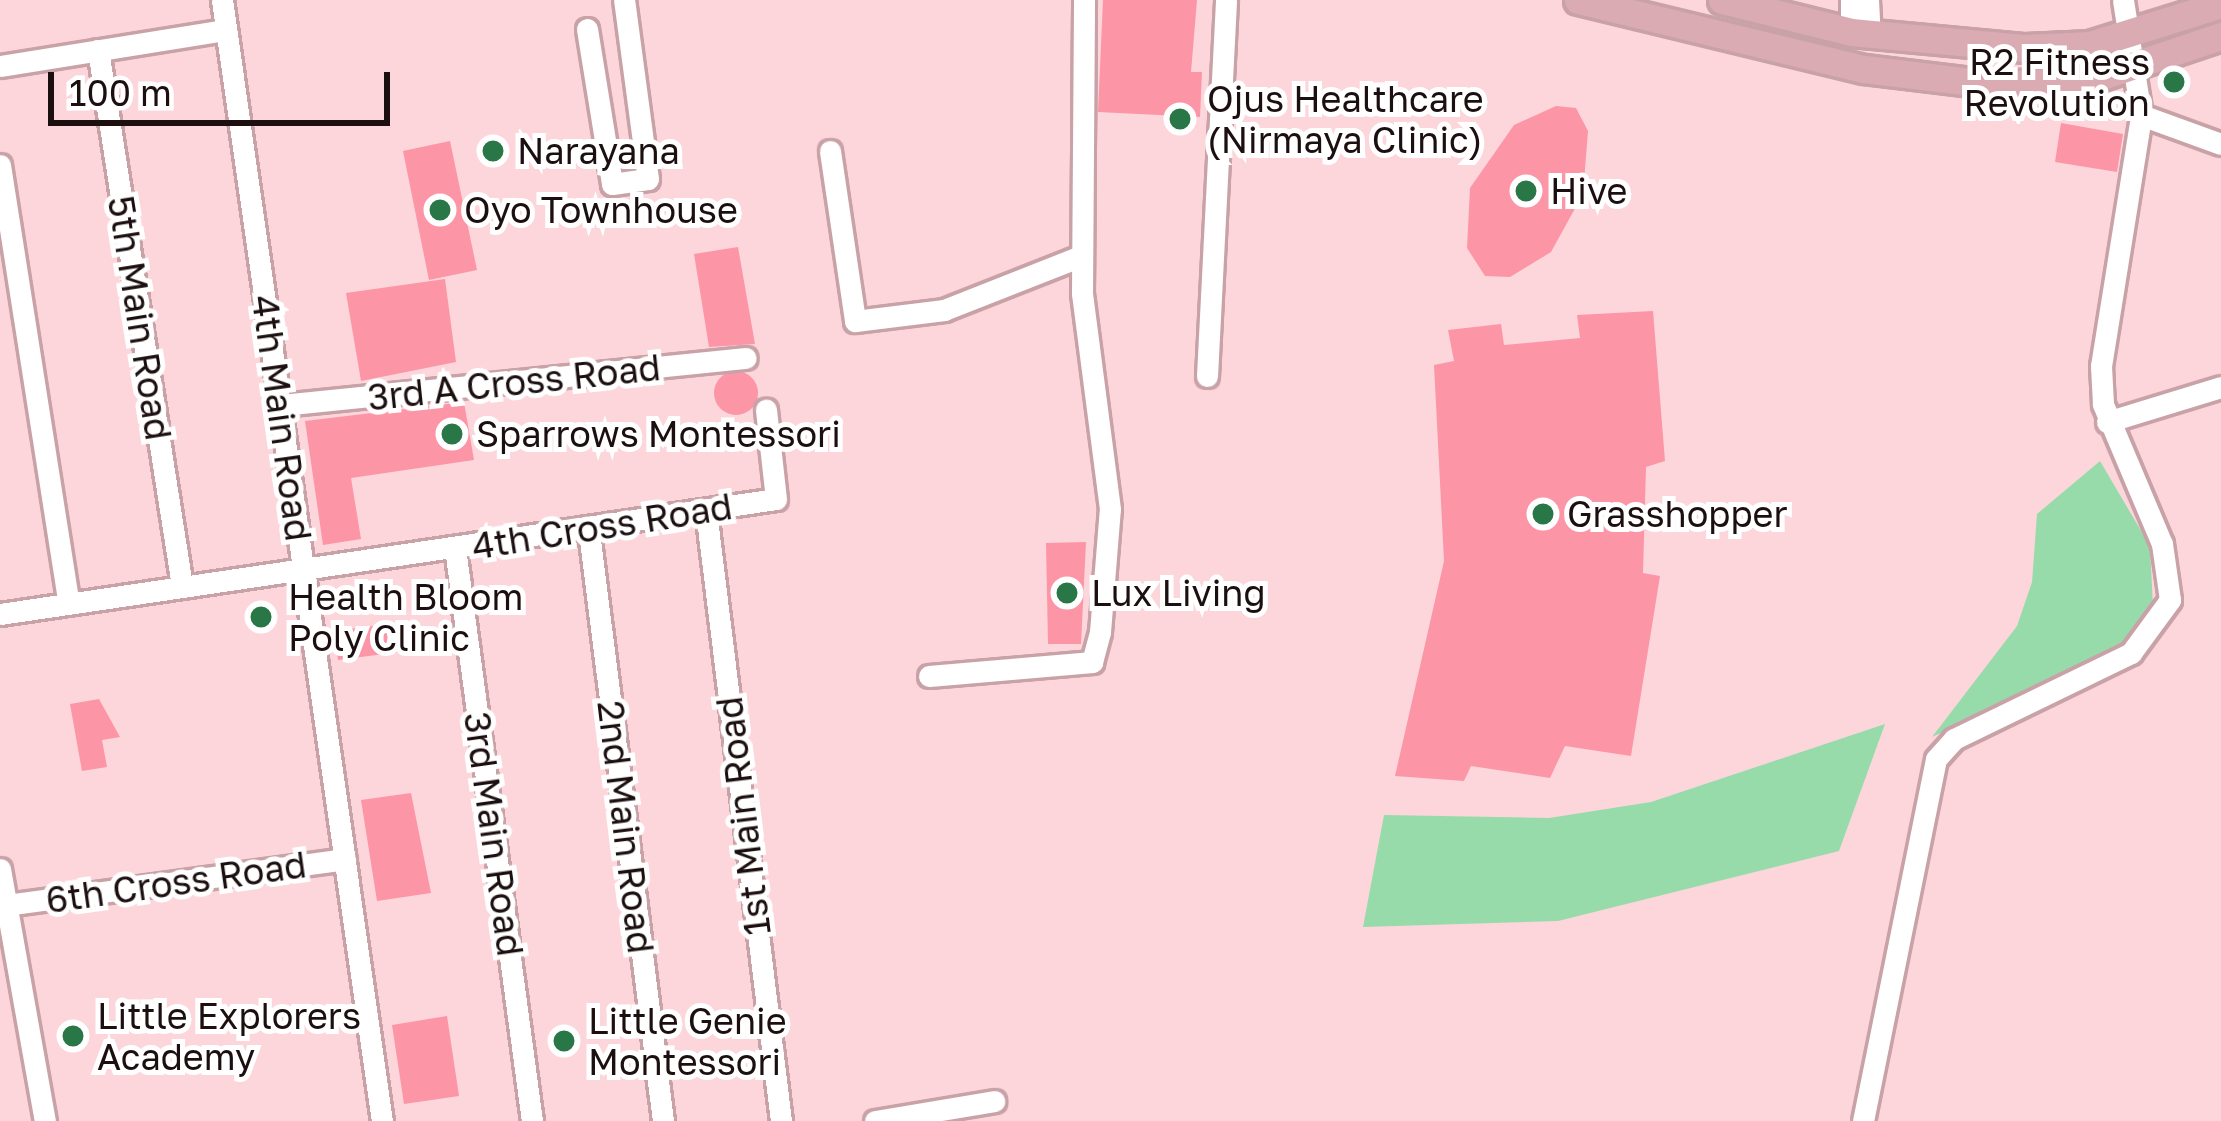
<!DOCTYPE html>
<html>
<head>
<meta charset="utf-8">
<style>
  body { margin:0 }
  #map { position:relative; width:2221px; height:1121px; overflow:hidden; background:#fdd6db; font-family:"Golos Text",sans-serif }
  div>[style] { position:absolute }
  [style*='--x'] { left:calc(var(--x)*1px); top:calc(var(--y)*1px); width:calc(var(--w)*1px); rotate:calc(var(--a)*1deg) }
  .green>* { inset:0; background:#98dbab }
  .building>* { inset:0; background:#fc95a6 }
  .round { border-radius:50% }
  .roads { filter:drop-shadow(3px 0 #c8a2a7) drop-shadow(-3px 0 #c8a2a7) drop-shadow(0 3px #c8a2a7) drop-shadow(0 -3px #c8a2a7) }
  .minor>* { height:21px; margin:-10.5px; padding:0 10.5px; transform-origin:10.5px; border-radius:10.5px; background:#fff }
  .major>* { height:27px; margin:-13.5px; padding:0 13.5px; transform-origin:13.5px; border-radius:13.5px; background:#dbabb3 }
  .dots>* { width:33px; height:33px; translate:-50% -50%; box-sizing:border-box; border:6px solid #fff; border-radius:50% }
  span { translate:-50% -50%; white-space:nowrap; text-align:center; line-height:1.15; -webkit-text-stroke:10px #fff; paint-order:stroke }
  .poi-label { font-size:36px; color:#1b0f10 }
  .right { translate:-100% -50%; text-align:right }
  .left { translate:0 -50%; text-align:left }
  .street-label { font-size:36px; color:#1b0f10 }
  .scale { position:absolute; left:48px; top:72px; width:342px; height:54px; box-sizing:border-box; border:6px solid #1b0f10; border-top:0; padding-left:15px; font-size:36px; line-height:42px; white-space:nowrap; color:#1b0f10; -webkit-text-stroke:9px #fff; paint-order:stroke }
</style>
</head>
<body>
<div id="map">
  <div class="green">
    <div style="clip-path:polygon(2100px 461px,2150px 546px,2153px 607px,2122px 650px,1932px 737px,2017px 626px,2032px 582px,2037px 514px)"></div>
    <div style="clip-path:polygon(1885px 724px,1839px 851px,1558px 921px,1363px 927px,1384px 815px,1549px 818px,1651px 802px)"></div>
  </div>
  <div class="building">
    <div style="clip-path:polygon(1103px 0,1197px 0,1191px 72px,1202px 72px,1200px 117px,1098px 112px)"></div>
    <div style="clip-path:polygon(1556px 106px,1576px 108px,1588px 131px,1583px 194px,1551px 252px,1510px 277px,1485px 276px,1467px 248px,1470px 188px,1514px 125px)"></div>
    <div style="clip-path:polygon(2061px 123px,2123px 134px,2117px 172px,2055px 162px)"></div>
    <div style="clip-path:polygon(450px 141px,477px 270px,429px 280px,403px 151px)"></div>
    <div style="clip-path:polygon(738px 247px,755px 344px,709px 347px,694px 254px)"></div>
    <div style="clip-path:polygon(445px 279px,456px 362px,361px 381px,346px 293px)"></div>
    <div style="clip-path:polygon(1653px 311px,1665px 461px,1646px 467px,1643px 573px,1660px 576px,1631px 756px,1565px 746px,1550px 778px,1471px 766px,1464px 781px,1395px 776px,1444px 561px,1434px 365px,1454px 361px,1448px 330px,1501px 324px,1504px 345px,1580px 338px,1577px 315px)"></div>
    <div class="round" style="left:714px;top:371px;width:44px;height:44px"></div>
    <div style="clip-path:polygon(464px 402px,474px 460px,351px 478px,361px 539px,323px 545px,305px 421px)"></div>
    <div style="clip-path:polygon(1086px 542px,1081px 644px,1048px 644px,1046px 543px)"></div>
    <div style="clip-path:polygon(396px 623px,399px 652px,338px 660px,334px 631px)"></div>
    <div style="clip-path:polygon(99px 699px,120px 737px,102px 740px,107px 767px,82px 771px,70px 704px)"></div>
    <div style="clip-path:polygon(411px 793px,431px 893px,377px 901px,361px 800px)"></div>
    <div style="clip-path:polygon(447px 1016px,459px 1096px,404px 1104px,392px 1025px)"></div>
  </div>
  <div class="roads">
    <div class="minor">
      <div style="--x:222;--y:0;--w:1132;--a:81.88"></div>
      <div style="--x:1868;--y:0;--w:34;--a:87"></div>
      <div style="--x:587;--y:29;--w:157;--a:80.8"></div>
      <div style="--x:612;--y:184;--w:36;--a:-8"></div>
      <div style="--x:648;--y:179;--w:181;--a:-97.6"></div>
      <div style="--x:1851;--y:32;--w:32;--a:-90"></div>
      <div style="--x:98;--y:50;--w:543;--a:81.09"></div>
      <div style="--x:0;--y:66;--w:229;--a:-9.1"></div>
      <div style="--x:2141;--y:115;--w:85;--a:19.9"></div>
      <div style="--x:830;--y:151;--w:172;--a:81.6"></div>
      <div style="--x:855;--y:321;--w:90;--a:-7"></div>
      <div style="--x:944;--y:310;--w:147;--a:-21.5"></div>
      <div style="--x:0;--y:165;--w:444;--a:81.1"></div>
      <div style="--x:1207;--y:376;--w:376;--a:-87.1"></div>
      <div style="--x:282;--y:405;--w:466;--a:-5.8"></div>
      <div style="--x:2107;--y:422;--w:119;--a:-17.1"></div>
      <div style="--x:706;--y:511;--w:615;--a:82.99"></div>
      <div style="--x:589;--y:532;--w:594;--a:82.84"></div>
      <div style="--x:455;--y:548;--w:578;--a:82.35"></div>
      <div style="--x:0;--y:614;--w:784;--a:-8.43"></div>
      <div style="--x:776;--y:499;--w:90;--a:-96.4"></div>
      <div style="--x:929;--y:676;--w:164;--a:-4.9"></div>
      <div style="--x:1092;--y:662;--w:31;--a:-75"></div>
      <div style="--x:1100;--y:632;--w:123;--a:-85.4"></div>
      <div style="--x:1110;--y:509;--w:218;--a:-97.4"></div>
      <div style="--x:1082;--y:293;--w:293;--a:-89.6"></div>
      <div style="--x:0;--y:869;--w:256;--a:79.9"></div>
      <div style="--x:6;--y:905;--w:342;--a:-7.7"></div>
      <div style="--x:875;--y:1121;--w:121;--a:-9.5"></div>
      <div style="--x:1863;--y:1121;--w:369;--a:-78.6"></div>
      <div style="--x:1936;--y:759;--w:27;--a:-48"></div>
      <div style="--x:1954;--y:739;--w:197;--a:-25.9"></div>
      <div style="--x:2131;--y:653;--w:66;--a:-53.7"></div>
      <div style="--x:2170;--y:600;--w:57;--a:-98.1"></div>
      <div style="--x:2162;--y:544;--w:152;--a:-112.9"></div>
      <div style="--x:2103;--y:404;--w:38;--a:-93"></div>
      <div style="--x:2101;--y:366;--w:254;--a:-80.9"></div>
      <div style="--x:2141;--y:115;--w:116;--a:-98.9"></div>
    </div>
    <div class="major">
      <div style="--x:1578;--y:0;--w:294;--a:13.6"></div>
      <div style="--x:1864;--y:69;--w:134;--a:6.9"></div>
      <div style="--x:1997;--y:85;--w:93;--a:-3.1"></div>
      <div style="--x:2090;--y:80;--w:138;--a:-18.6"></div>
      <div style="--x:1722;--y:0;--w:133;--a:13.9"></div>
      <div style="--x:1851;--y:32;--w:175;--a:5.3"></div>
      <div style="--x:2025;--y:48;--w:65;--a:-2.6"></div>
      <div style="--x:2090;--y:45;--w:137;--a:-17.4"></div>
    </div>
  </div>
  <div class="dots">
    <div style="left:2174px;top:82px;background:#297747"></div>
    <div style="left:1180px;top:119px;background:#297747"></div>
    <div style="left:493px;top:151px;background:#297747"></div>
    <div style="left:1526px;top:191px;background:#297747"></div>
    <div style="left:440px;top:210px;background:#297747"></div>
    <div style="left:452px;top:434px;background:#297747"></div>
    <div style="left:1543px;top:514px;background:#297747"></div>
    <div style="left:1067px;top:593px;background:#297747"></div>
    <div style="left:261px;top:617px;background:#297747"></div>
    <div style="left:73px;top:1036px;background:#297747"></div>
    <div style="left:564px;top:1041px;background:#297747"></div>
  </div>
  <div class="poi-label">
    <span class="right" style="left:2150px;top:82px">R2 Fitness<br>Revolution</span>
    <span class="left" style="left:1207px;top:119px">Ojus Healthcare<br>(Nirmaya Clinic)</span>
    <span class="left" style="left:517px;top:151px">Narayana</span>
    <span class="left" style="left:1550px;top:191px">Hive</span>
    <span class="left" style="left:464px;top:210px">Oyo Townhouse</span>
    <span class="left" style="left:476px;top:434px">Sparrows Montessori</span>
    <span class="left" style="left:1567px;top:514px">Grasshopper</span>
    <span class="left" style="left:1091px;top:593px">Lux Living</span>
    <span class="left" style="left:288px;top:617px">Health Bloom<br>Poly Clinic</span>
    <span class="left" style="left:97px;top:1036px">Little Explorers<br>Academy</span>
    <span class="left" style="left:588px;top:1041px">Little Genie<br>Montessori</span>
  </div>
  <div class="street-label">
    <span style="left:140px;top:318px;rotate:81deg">5th Main Road</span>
    <span style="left:514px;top:382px;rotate:-6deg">3rd A Cross Road</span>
    <span style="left:282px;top:418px;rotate:82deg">4th Main Road</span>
    <span style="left:602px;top:526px;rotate:-9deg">4th Cross Road</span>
    <span style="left:743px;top:816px;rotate:-97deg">1st Main Road</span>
    <span style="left:626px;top:827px;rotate:83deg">2nd Main Road</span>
    <span style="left:494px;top:834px;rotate:82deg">3rd Main Road</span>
    <span style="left:176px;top:882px;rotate:-8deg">6th Cross Road</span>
  </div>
  <div class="scale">100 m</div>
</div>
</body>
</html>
